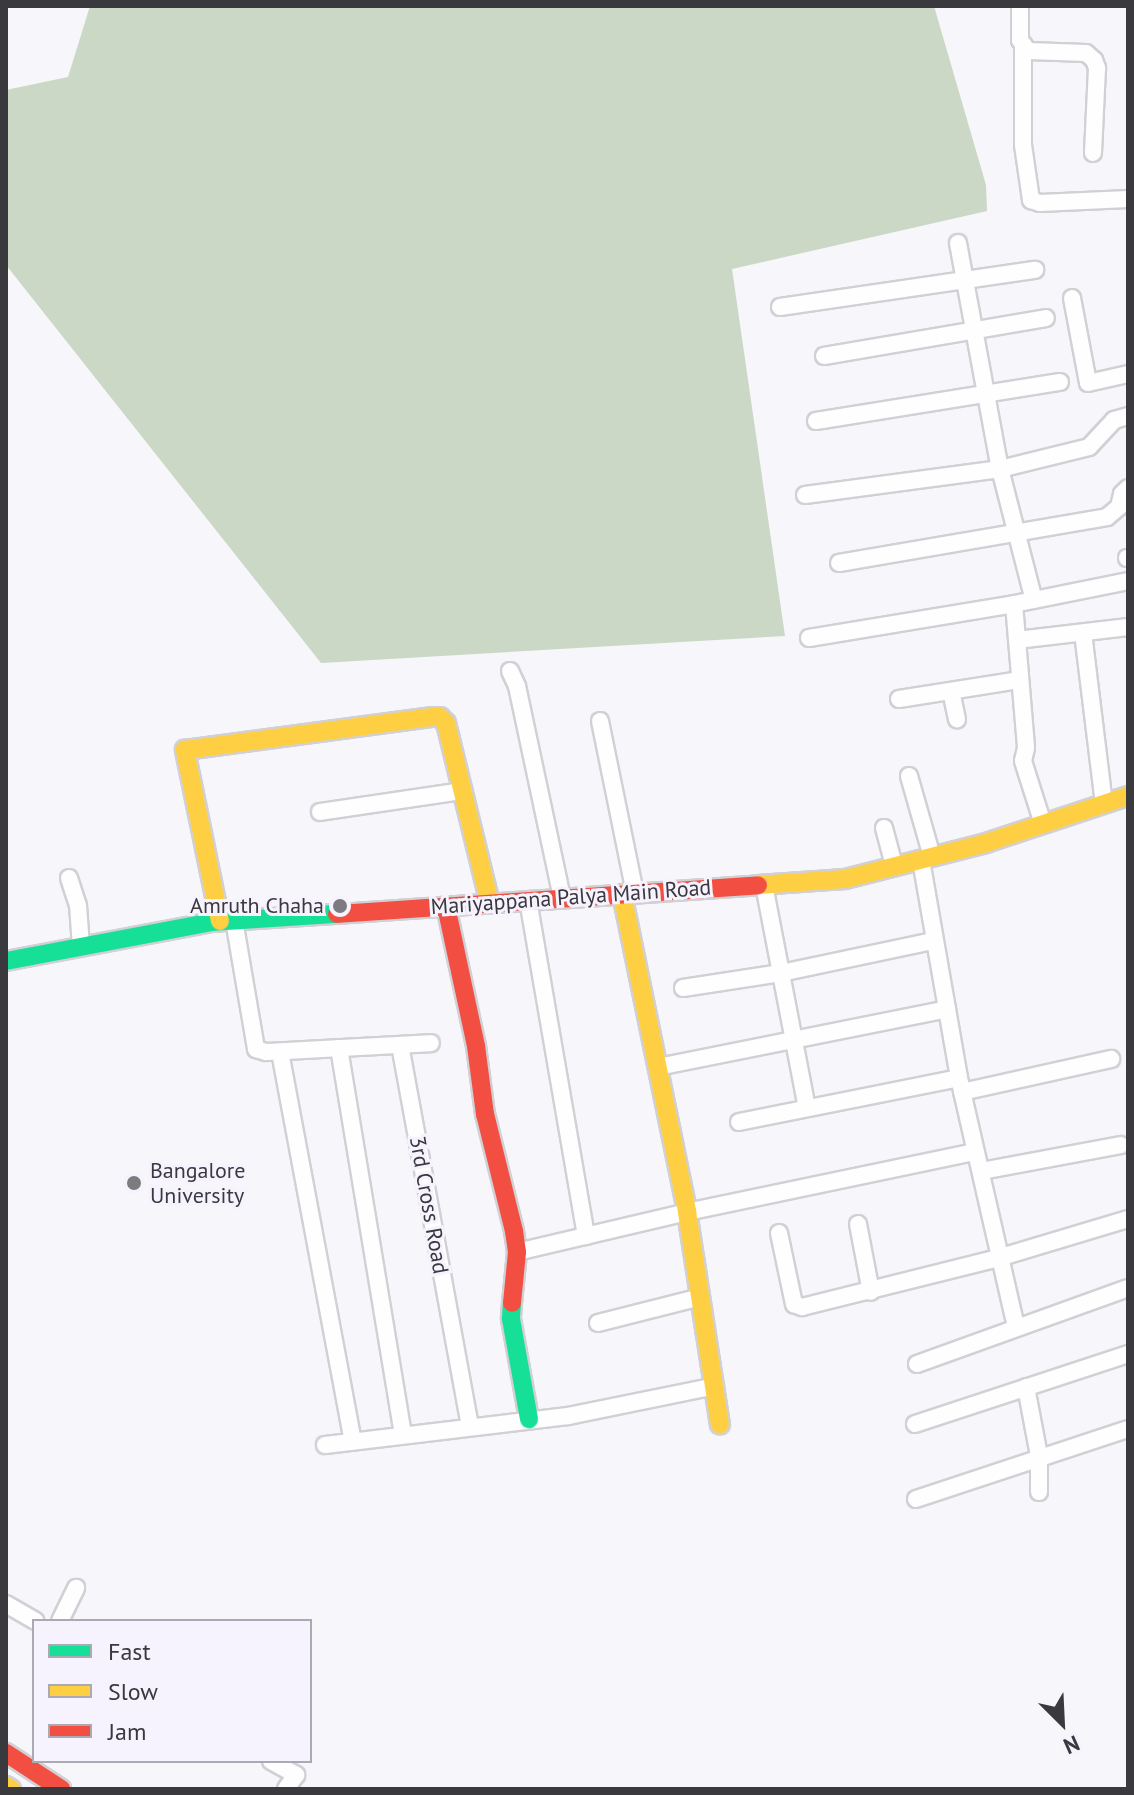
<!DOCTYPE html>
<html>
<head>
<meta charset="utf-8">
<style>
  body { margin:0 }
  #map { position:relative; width:1134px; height:1795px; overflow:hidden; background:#f7f6fb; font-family:"PT Sans",sans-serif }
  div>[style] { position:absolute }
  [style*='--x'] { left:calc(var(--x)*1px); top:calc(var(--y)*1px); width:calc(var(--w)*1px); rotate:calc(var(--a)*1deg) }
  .forest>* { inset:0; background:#cad8c5 }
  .roads { filter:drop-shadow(2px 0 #d1d0d5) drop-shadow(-2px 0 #d1d0d5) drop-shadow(0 2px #d1d0d5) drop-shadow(0 -2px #d1d0d5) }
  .street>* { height:16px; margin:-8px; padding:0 8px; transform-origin:8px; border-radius:8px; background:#fefefe }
  .fast>* { height:18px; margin:-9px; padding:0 9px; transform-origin:9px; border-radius:9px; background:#16e098 }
  .slow>* { height:18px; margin:-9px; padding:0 9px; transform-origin:9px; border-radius:9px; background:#ffcf43 }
  .jam>* { height:18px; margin:-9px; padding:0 9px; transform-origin:9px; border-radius:9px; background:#f24e42 }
  .dots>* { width:22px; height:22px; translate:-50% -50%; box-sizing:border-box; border:4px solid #f6f3fe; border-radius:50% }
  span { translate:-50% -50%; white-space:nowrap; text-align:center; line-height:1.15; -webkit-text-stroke:6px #f6f3fe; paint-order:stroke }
  .street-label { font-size:22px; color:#3a393e }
  .poi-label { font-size:22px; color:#3a393e }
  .right { translate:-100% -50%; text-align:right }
  .left { translate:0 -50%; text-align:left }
  .frame { position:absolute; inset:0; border:8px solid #3a393e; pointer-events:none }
  .legend { position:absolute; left:32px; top:1619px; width:280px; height:144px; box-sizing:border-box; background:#f6f3fe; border:2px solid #aba9b1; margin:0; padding:10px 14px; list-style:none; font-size:24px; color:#3a393e }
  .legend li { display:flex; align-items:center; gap:16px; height:40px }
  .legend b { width:40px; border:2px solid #aba9b1 }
  .north { position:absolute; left:1022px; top:1683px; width:80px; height:80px; -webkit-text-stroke:6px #f6f3fe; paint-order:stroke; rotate:156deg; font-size:22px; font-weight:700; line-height:32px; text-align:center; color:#3a393e }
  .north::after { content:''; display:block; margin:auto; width:28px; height:36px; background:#3a393e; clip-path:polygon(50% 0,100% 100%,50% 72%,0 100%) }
</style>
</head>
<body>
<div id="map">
  <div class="forest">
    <div style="clip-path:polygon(90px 6px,934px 6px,986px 185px,987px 211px,732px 269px,785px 636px,321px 663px,6px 265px,6px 90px,68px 77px)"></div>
  </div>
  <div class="roads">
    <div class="street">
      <div style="--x:1020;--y:6;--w:34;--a:90"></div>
      <div style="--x:1020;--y:40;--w:14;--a:54"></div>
      <div style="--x:1028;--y:51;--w:58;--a:2"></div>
      <div style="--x:1086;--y:53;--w:11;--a:41"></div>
      <div style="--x:1094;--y:60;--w:9;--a:69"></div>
      <div style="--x:1097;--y:68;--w:85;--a:92.7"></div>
      <div style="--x:1023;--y:47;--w:98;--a:90"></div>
      <div style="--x:1023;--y:145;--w:56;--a:81.7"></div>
      <div style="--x:1031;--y:200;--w:9;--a:18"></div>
      <div style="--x:1040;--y:203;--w:88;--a:-2.6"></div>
      <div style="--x:958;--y:243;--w:230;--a:79.5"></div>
      <div style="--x:1000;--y:469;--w:135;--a:75.5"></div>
      <div style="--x:1072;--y:298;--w:86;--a:79.3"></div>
      <div style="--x:1088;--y:383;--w:41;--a:-12.7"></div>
      <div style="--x:780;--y:307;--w:258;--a:-8.3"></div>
      <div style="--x:824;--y:356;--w:225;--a:-9.7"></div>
      <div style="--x:816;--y:421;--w:247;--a:-9.1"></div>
      <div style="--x:805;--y:495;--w:197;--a:-7.6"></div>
      <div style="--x:1000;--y:469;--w:92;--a:-13.9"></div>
      <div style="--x:1089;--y:447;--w:37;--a:-47"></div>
      <div style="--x:1114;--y:420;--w:15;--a:-16"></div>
      <div style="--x:1127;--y:558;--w:1;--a:0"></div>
      <div style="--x:839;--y:563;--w:272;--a:-9.7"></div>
      <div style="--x:1107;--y:517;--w:16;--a:-40"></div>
      <div style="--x:1119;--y:507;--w:13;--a:-77"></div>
      <div style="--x:1122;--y:494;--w:8;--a:-45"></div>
      <div style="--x:1014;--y:604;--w:144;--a:85.2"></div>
      <div style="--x:1026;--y:748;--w:13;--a:103"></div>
      <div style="--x:1023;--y:761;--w:66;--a:72.4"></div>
      <div style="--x:1083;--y:633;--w:172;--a:83"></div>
      <div style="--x:809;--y:638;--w:208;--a:-9.4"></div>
      <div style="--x:1014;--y:604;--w:116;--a:-11.4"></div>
      <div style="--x:1017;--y:640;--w:112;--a:-6.7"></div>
      <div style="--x:510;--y:671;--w:17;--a:65"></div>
      <div style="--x:517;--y:686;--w:217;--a:78"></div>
      <div style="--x:951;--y:691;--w:29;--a:78"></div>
      <div style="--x:899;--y:699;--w:121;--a:-9"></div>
      <div style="--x:600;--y:721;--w:176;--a:78.5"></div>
      <div style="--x:909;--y:776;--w:84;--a:74.1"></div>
      <div style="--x:320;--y:812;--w:145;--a:-8.4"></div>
      <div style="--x:884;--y:828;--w:39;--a:75"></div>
      <div style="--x:921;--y:860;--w:221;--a:80.1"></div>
      <div style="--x:959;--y:1078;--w:254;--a:77.1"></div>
      <div style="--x:69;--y:878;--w:28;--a:72"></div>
      <div style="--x:78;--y:905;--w:42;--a:85.9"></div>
      <div style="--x:764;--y:885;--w:227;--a:79.1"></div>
      <div style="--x:528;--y:900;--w:341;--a:80.2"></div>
      <div style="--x:234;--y:920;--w:131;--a:80.3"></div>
      <div style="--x:256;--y:1049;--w:10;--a:17"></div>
      <div style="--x:266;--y:1052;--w:165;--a:-3.1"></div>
      <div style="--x:683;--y:988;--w:99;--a:-8.7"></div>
      <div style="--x:781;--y:973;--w:155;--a:-11.9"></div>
      <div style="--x:400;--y:1045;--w:386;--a:79.6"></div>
      <div style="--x:339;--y:1048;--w:392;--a:80.6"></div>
      <div style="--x:280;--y:1052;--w:396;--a:79.4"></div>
      <div style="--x:658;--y:1067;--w:295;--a:-11.3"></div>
      <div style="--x:962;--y:1092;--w:153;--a:-12.5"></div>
      <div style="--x:739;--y:1122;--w:224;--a:-11.3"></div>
      <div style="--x:982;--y:1171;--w:141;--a:-10.6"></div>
      <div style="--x:858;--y:1224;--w:69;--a:79.2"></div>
      <div style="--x:779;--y:1233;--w:73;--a:78.1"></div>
      <div style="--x:794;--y:1304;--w:9;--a:21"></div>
      <div style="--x:802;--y:1307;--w:202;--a:-14"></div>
      <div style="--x:998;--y:1258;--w:136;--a:-16.7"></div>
      <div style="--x:517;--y:1252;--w:175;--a:-13.2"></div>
      <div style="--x:687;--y:1212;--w:294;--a:-11.8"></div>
      <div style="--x:598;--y:1323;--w:106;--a:-14.2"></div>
      <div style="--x:917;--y:1364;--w:224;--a:-19.8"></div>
      <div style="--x:1026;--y:1387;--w:70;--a:79.3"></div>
      <div style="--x:1039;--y:1456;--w:36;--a:90"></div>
      <div style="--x:915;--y:1424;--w:224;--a:-18.2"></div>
      <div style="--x:325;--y:1445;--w:245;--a:-6.8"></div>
      <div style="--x:568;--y:1416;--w:150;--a:-11.5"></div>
      <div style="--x:916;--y:1499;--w:223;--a:-18.3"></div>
      <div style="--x:6;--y:1604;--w:34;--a:30"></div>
      <div style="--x:60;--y:1621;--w:37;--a:-64"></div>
      <div style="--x:271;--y:1761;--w:29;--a:29"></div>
      <div style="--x:296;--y:1775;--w:17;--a:126"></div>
    </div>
    <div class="fast">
      <div style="--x:6;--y:961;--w:210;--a:-10.7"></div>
      <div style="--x:212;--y:922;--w:125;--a:-3.7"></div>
      <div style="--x:512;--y:1303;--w:16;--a:94"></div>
      <div style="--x:511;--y:1319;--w:102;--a:79.8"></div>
    </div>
    <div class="slow">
      <div style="--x:758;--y:885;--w:87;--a:-3.9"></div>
      <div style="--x:845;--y:879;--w:146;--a:-14.3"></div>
      <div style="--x:986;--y:843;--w:150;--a:-18.3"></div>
      <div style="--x:622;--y:894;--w:325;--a:78.4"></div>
      <div style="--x:687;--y:1212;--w:215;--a:81.2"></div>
      <div style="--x:220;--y:921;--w:175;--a:-101.6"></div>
      <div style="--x:185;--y:750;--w:250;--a:-7.6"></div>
      <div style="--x:433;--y:717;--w:7;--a:0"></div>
      <div style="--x:440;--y:717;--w:8;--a:45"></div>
      <div style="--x:446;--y:723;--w:185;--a:76.3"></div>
      <div style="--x:6;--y:1786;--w:6;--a:31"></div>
    </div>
    <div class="jam">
      <div style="--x:446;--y:906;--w:143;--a:77.9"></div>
      <div style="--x:476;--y:1046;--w:69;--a:82.5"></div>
      <div style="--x:485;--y:1114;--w:121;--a:76.1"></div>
      <div style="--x:514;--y:1231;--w:21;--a:82"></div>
      <div style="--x:517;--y:1252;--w:51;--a:95.6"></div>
      <div style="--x:337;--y:914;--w:422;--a:-3.9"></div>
      <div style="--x:6;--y:1753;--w:66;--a:33.2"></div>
    </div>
  </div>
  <div class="dots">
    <div style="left:340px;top:906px;background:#7c7b80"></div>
    <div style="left:134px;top:1183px;background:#7c7b80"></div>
  </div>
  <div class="street-label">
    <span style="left:571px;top:897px;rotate:-4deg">Mariyappana Palya Main Road</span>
    <span style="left:429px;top:1205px;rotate:80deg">3rd Cross Road</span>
  </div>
  <div class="poi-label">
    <span class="right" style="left:324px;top:906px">Amruth Chaha</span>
    <span class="left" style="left:150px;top:1183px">Bangalore<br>University</span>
  </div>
  <div class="frame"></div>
  <ul class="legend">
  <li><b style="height:10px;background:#16e098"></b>Fast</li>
  <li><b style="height:10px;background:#ffcf43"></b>Slow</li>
  <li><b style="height:10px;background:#f24e42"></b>Jam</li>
  </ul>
  <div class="north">N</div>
</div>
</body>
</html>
